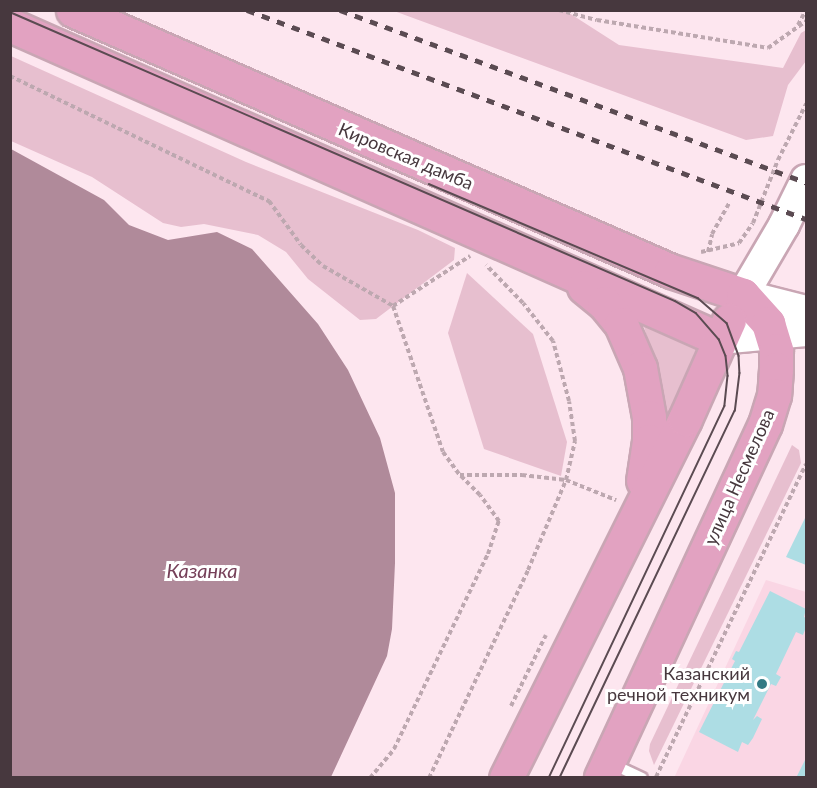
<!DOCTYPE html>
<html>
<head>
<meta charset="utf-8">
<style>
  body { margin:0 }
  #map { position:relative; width:817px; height:788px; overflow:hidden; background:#fde6ef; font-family:Lato,sans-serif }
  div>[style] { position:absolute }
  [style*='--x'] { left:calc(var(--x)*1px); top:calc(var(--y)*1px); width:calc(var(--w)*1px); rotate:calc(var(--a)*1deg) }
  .built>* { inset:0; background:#fad6e4 }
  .green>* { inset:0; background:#e7bfcf }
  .water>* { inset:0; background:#b08a9a }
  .building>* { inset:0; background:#addde4 }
  .path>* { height:4px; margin-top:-2px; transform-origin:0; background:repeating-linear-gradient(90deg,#bda8b0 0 4.5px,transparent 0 7.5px) }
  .roads { filter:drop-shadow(2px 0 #c9a6b4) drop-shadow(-2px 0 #c9a6b4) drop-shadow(0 2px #c9a6b4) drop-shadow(0 -2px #c9a6b4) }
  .service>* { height:10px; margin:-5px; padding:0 5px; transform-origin:5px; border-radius:5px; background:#fff }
  .secondary>* { height:30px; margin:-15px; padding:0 15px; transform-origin:15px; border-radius:15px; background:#fff }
  .primary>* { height:33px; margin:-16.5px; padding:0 16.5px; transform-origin:16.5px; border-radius:16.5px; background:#e2a2c1 }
  .tram>* { height:1.5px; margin:-0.75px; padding:0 0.75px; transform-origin:0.75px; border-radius:0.75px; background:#5b4b52 }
  .rail>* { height:4.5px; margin-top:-2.25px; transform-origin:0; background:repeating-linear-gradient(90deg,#5b4b52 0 8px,transparent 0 16px) }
  .dots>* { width:16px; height:16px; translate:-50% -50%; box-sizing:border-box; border:3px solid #fff; border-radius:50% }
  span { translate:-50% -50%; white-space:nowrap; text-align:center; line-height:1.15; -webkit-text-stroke:6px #fff; paint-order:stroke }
  .street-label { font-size:18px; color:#47383e }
  .poi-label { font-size:18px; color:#47383e }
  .right { translate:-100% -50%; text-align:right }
  .water-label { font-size:20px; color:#764059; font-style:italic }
  .frame { position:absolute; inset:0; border:12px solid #47383e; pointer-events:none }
</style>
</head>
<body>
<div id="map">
  <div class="built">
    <div style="clip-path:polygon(766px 580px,806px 592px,806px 777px,674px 778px)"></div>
  </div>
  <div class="green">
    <div style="clip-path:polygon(394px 11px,566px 11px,619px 45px,783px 68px,801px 33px,806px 30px,806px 61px,788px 85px,773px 136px,746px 140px)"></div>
    <div style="clip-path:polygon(11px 56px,246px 162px,418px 230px,455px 248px,454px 260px,376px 319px,360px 320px,308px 279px,286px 252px,258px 235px,204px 224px,181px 227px,163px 223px,92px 177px,11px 141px)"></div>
    <div style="clip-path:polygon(467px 273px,533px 334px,567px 442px,561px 476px,484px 449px,448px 333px)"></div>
    <div style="clip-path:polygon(641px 316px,689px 337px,698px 352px,665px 437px,661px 387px)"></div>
    <div style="clip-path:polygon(792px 445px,799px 450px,801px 463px,654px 765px,649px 751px,650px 744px)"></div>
  </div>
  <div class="water">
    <div style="clip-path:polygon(11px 149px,104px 200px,129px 225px,168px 240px,217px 232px,252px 249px,318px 324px,348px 370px,380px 438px,395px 493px,395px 563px,392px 629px,387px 656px,331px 777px,11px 777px)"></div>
  </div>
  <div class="building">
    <div style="clip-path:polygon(806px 516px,806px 565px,786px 557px)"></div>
    <div style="clip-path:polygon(770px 591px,806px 609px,804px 617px,806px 618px,806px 627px,803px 635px,796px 632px,776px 674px,781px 677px,776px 686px,771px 684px,753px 720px,757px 716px,762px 719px,753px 738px,748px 745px,742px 742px,738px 752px,699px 732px,735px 661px,732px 659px,736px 651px,739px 652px)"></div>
    <div style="clip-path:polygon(806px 758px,806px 778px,796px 778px)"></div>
  </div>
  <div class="path">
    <div style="--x:559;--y:10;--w:39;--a:15"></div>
    <div style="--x:597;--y:20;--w:173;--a:9.3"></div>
    <div style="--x:768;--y:48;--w:47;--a:-35.4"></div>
    <div style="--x:798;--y:25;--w:17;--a:-62"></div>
    <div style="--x:10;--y:76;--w:288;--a:25.8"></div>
    <div style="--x:269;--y:201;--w:54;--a:54"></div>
    <div style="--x:301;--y:245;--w:30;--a:44"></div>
    <div style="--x:323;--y:266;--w:81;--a:29.7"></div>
    <div style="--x:393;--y:306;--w:92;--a:-33"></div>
    <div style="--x:701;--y:252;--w:39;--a:-13"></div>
    <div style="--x:739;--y:243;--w:24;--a:-55"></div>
    <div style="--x:753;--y:223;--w:68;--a:-68.4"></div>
    <div style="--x:778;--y:160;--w:63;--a:-63.4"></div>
    <div style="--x:708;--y:252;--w:18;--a:-77"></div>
    <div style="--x:712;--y:234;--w:35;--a:-61"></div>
    <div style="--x:393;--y:306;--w:154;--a:71.1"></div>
    <div style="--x:443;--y:452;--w:29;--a:54"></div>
    <div style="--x:460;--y:475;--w:62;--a:0"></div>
    <div style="--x:522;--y:475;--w:44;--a:6.5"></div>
    <div style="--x:566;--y:480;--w:54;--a:21.8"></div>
    <div style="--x:511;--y:706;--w:79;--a:-63.8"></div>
    <div style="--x:656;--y:777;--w:347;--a:-64.4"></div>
    <div style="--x:370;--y:778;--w:38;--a:-50"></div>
    <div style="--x:394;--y:749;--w:216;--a:-64.3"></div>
    <div style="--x:488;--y:554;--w:35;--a:-72"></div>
    <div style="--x:499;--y:521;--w:32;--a:-126"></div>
    <div style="--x:480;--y:495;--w:28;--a:-135"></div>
    <div style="--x:429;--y:778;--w:230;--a:-64.5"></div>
    <div style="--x:528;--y:570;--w:98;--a:-67.1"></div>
    <div style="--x:566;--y:480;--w:40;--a:-77"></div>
    <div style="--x:575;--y:441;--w:40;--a:-98.5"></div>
    <div style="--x:569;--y:401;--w:62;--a:-104.9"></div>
    <div style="--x:553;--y:341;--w:48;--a:-128.3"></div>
    <div style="--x:523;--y:303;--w:53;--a:-134.2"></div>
  </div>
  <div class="roads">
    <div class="service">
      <div style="--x:612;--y:764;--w:33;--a:25"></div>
    </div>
    <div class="secondary">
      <div style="--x:806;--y:180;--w:50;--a:116.1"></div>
      <div style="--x:784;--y:225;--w:81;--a:120.4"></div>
      <div style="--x:743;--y:295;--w:65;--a:14.3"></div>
      <div style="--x:719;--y:339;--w:87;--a:-5.3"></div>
    </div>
    <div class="primary">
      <div style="--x:73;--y:10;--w:652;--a:23.58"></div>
      <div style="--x:671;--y:271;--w:76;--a:18.4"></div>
      <div style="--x:743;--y:295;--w:38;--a:48"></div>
      <div style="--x:768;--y:323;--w:28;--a:73"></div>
      <div style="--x:776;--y:350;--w:19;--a:90"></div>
      <div style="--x:776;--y:369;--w:26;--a:94"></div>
      <div style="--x:774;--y:395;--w:30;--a:107"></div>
      <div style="--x:765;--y:424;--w:390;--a:114.9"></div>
      <div style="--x:10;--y:25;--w:775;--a:23.89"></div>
      <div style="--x:584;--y:287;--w:26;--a:39"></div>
      <div style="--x:604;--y:303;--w:27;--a:51"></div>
      <div style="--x:621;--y:324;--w:48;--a:66.6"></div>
      <div style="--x:640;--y:368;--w:50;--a:79.6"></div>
      <div style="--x:649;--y:417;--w:24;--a:90"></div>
      <div style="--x:649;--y:441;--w:40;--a:98.5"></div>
      <div style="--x:506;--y:778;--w:401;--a:-63.5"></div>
      <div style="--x:685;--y:419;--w:108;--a:-66"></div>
    </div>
  </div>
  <div class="tram">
    <div style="--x:10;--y:12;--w:725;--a:23.49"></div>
    <div style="--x:675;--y:301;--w:24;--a:30"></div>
    <div style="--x:696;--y:313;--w:35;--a:49"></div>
    <div style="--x:719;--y:339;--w:18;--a:68"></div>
    <div style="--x:726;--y:356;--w:20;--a:84"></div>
    <div style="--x:728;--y:376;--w:30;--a:96"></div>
    <div style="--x:725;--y:406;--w:412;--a:115.3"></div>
    <div style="--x:429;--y:184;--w:292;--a:23"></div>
    <div style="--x:698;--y:298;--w:38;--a:41"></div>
    <div style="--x:727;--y:323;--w:35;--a:70"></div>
    <div style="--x:739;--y:356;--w:17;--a:87"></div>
    <div style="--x:740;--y:373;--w:38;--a:97"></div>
    <div style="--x:735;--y:411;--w:407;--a:115.5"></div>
  </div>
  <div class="rail">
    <div style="--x:247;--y:10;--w:597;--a:20.5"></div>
    <div style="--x:340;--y:10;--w:497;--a:20.3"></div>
  </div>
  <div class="dots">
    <div style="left:762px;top:684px;background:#337a84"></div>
  </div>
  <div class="street-label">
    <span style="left:406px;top:156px;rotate:23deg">Кировская дамба</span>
    <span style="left:739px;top:477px;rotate:-66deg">улица Несмелова</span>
  </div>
  <div class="poi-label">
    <span class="right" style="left:750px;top:684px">Казанский<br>речной техникум</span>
  </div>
  <div class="water-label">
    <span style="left:202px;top:570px">Казанка</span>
  </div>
  <div class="frame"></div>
</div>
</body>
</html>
